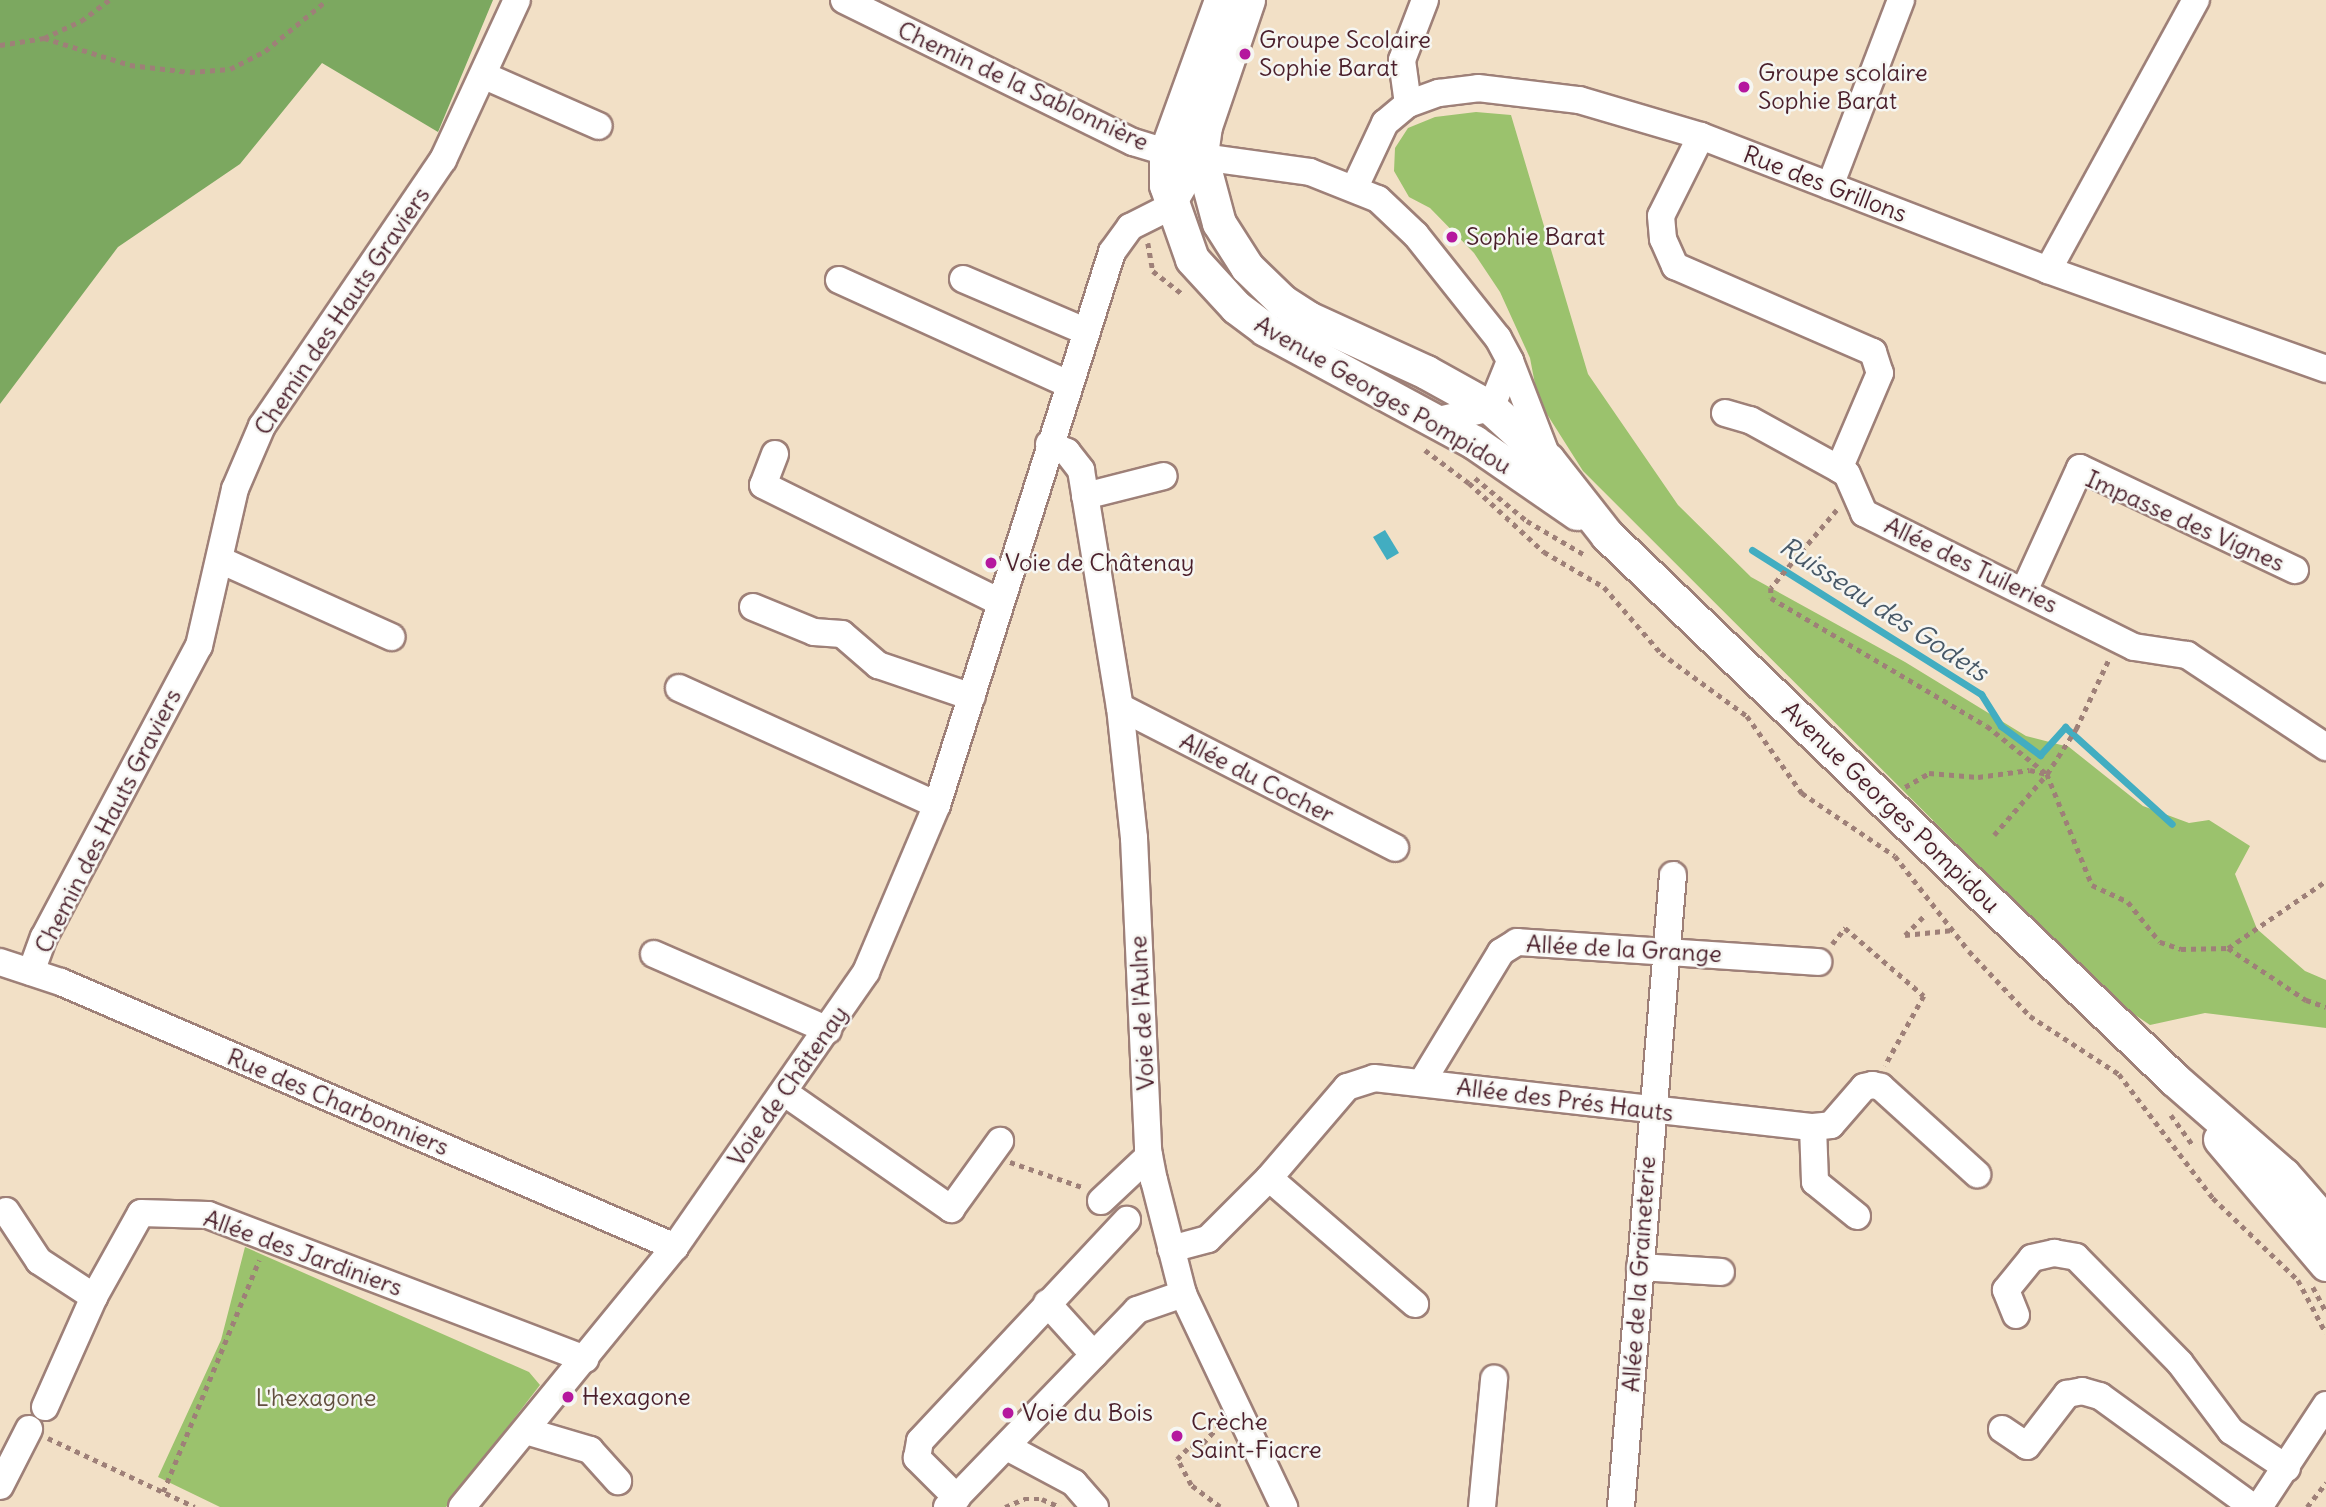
<!DOCTYPE html>
<html>
<head>
<meta charset="utf-8">
<style>
  body { margin:0 }
  #map { position:relative; width:2326px; height:1507px; overflow:hidden; background:#f2e0c6; font-family:Delius,sans-serif }
  div>[style] { position:absolute }
  [style*='--x'] { left:calc(var(--x)*1px); top:calc(var(--y)*1px); width:calc(var(--w)*1px); rotate:calc(var(--a)*1deg) }
  .green>* { inset:0; background:#9bc26d }
  .forest>* { inset:0; background:#7ca860 }
  .water>* { inset:0; background:#42adc1 }
  .stream>* { height:7px; margin:-3.5px; padding:0 3.5px; transform-origin:3.5px; border-radius:3.5px; background:#42adc1 }
  .path>* { height:4.5px; margin-top:-2.25px; transform-origin:0; background:repeating-linear-gradient(90deg,#9e8078 0 5px,transparent 0 10px) }
  .roads { filter:drop-shadow(2px 0 #9e8078) drop-shadow(-2px 0 #9e8078) drop-shadow(0 2px #9e8078) drop-shadow(0 -2px #9e8078) }
  .minor>* { height:26px; margin:-13px; padding:0 13px; transform-origin:13px; border-radius:13px; background:#fff }
  .major>* { height:33px; margin:-16.5px; padding:0 16.5px; transform-origin:16.5px; border-radius:16.5px; background:#fff }
  .dots>* { width:19px; height:19px; translate:-50% -50%; box-sizing:border-box; border:4px solid #f6f6f2; border-radius:50% }
  span { translate:-50% -50%; white-space:nowrap; text-align:center; line-height:1.15; -webkit-text-stroke:5px #f6f6f2; paint-order:stroke }
  .poi-label { font-size:24px; color:#4a1f2b }
  .left { translate:0 -50%; text-align:left }
  .street-label { font-size:24px; color:#4a1f2b }
  .park-label { font-size:24px; color:#62503f }
  .water-label { font-size:26px; color:#475867; font-style:italic }
</style>
</head>
<body>
<div id="map">
  <div class="green">
    <div style="clip-path:polygon(1476px 112px,1511px 115px,1588px 374px,1678px 505px,1751px 577px,1905px 662px,2026px 736px,2069px 747px,2143px 806px,2189px 823px,2209px 820px,2250px 846px,2235px 874px,2257px 929px,2305px 971px,2326px 980px,2326px 1028px,2205px 1013px,2150px 1025px,2113px 1000px,1583px 471px,1538px 400px,1530px 358px,1500px 292px,1474px 253px,1430px 208px,1409px 197px,1394px 171px,1395px 148px,1408px 128px,1435px 117px)"></div>
    <div style="clip-path:polygon(245px 1247px,529px 1372px,540px 1385px,446px 1507px,220px 1507px,158px 1477px,221px 1340px)"></div>
  </div>
  <div class="forest">
    <div style="clip-path:polygon(0 0,493px 0,438px 132px,322px 63px,240px 164px,118px 247px,0 404px)"></div>
  </div>
  <div class="water">
    <div style="clip-path:polygon(1385px 530px,1399px 553px,1387px 560px,1373px 537px)"></div>
  </div>
  <div class="stream">
    <div style="--x:1752;--y:550;--w:271;--a:32.2"></div>
    <div style="--x:1981;--y:694;--w:38;--a:58"></div>
    <div style="--x:2001;--y:726;--w:49;--a:36.6"></div>
    <div style="--x:2040;--y:755;--w:38;--a:-48"></div>
    <div style="--x:2065;--y:727;--w:144;--a:42.2"></div>
  </div>
  <div class="path">
    <div style="--x:44;--y:38;--w:90;--a:17.4"></div>
    <div style="--x:130;--y:65;--w:60;--a:6.7"></div>
    <div style="--x:190;--y:72;--w:40;--a:-4.3"></div>
    <div style="--x:230;--y:69;--w:39;--a:-27"></div>
    <div style="--x:265;--y:51;--w:80;--a:-39.4"></div>
    <div style="--x:0;--y:45;--w:45;--a:-9"></div>
    <div style="--x:44;--y:38;--w:41;--a:-24.7"></div>
    <div style="--x:81;--y:21;--w:35;--a:-37"></div>
    <div style="--x:1148;--y:243;--w:28;--a:80"></div>
    <div style="--x:1153;--y:271;--w:39;--a:38"></div>
    <div style="--x:1425;--y:450;--w:55;--a:36.9"></div>
    <div style="--x:1469;--y:483;--w:102;--a:42.6"></div>
    <div style="--x:1544;--y:552;--w:69;--a:30.3"></div>
    <div style="--x:1604;--y:587;--w:87;--a:49.2"></div>
    <div style="--x:1661;--y:653;--w:107;--a:36.2"></div>
    <div style="--x:1747;--y:716;--w:95;--a:54.5"></div>
    <div style="--x:1802;--y:793;--w:112;--a:34.1"></div>
    <div style="--x:1895;--y:856;--w:120;--a:52.1"></div>
    <div style="--x:1969;--y:951;--w:89;--a:46.8"></div>
    <div style="--x:2030;--y:1016;--w:106;--a:33.1"></div>
    <div style="--x:2119;--y:1074;--w:156;--a:52.8"></div>
    <div style="--x:2213;--y:1198;--w:118;--a:44"></div>
    <div style="--x:2298;--y:1280;--w:60;--a:62.2"></div>
    <div style="--x:1475;--y:478;--w:67;--a:39.6"></div>
    <div style="--x:1527;--y:521;--w:67;--a:30.4"></div>
    <div style="--x:1837;--y:510;--w:102;--a:130.2"></div>
    <div style="--x:1771;--y:588;--w:10;--a:90"></div>
    <div style="--x:1771;--y:598;--w:251;--a:30.7"></div>
    <div style="--x:1987;--y:726;--w:77;--a:38.7"></div>
    <div style="--x:2047;--y:774;--w:120;--a:67.9"></div>
    <div style="--x:2092;--y:885;--w:40;--a:25"></div>
    <div style="--x:2128;--y:902;--w:51;--a:51.3"></div>
    <div style="--x:2160;--y:942;--w:22;--a:18"></div>
    <div style="--x:2181;--y:949;--w:47;--a:-1.2"></div>
    <div style="--x:2228;--y:948;--w:94;--a:33.7"></div>
    <div style="--x:2306;--y:1000;--w:21;--a:19"></div>
    <div style="--x:1905;--y:787;--w:28;--a:-30"></div>
    <div style="--x:1929;--y:773;--w:49;--a:4.7"></div>
    <div style="--x:1978;--y:777;--w:52;--a:-7.7"></div>
    <div style="--x:2030;--y:770;--w:16;--a:14"></div>
    <div style="--x:1994;--y:835;--w:81;--a:-49"></div>
    <div style="--x:2047;--y:774;--w:54;--a:-57.2"></div>
    <div style="--x:2076;--y:729;--w:77;--a:-64.8"></div>
    <div style="--x:1905;--y:935;--w:48;--a:-5.9"></div>
    <div style="--x:1905;--y:935;--w:27;--a:-45"></div>
    <div style="--x:1832;--y:944;--w:21;--a:-51"></div>
    <div style="--x:1845;--y:928;--w:104;--a:40.7"></div>
    <div style="--x:1924;--y:996;--w:80;--a:119.1"></div>
    <div style="--x:2228;--y:948;--w:119;--a:-34.4"></div>
    <div style="--x:2171;--y:1115;--w:36;--a:54"></div>
    <div style="--x:1010;--y:1162;--w:79;--a:19.1"></div>
    <div style="--x:2313;--y:1287;--w:27;--a:62"></div>
    <div style="--x:48;--y:1438;--w:162;--a:25.1"></div>
    <div style="--x:163;--y:1492;--w:251;--a:-67.5"></div>
    <div style="--x:1005;--y:1507;--w:21;--a:-23"></div>
    <div style="--x:1024;--y:1499;--w:18;--a:0"></div>
    <div style="--x:1042;--y:1499;--w:20;--a:24"></div>
    <div style="--x:1220;--y:1507;--w:36;--a:-143"></div>
    <div style="--x:1191;--y:1485;--w:30;--a:-118"></div>
    <div style="--x:1177;--y:1459;--w:18;--a:-45"></div>
    <div style="--x:1190;--y:1446;--w:13;--a:-13"></div>
    <div style="--x:1203;--y:1443;--w:26;--a:-47"></div>
    <div style="--x:2307;--y:1507;--w:31;--a:-52"></div>
  </div>
  <div class="roads">
    <div class="minor">
      <div style="--x:844;--y:0;--w:322;--a:26.2"></div>
      <div style="--x:1133;--y:142;--w:34;--a:17"></div>
      <div style="--x:1166;--y:152;--w:145;--a:7.9"></div>
      <div style="--x:1310;--y:172;--w:73;--a:21.7"></div>
      <div style="--x:1378;--y:199;--w:52;--a:43.5"></div>
      <div style="--x:1416;--y:235;--w:132;--a:51.5"></div>
      <div style="--x:1498;--y:338;--w:26;--a:62"></div>
      <div style="--x:1510;--y:361;--w:51;--a:112"></div>
      <div style="--x:1491;--y:408;--w:58;--a:167.2"></div>
      <div style="--x:485;--y:76;--w:124;--a:23.7"></div>
      <div style="--x:1408;--y:104;--w:44;--a:-97.8"></div>
      <div style="--x:1402;--y:60;--w:64;--a:-69"></div>
      <div style="--x:1701;--y:136;--w:89;--a:116.6"></div>
      <div style="--x:1661;--y:216;--w:23;--a:85"></div>
      <div style="--x:1663;--y:239;--w:30;--a:66"></div>
      <div style="--x:1675;--y:266;--w:216;--a:23.5"></div>
      <div style="--x:1873;--y:352;--w:22;--a:72"></div>
      <div style="--x:1880;--y:373;--w:104;--a:113.1"></div>
      <div style="--x:1839;--y:469;--w:9;--a:32"></div>
      <div style="--x:1847;--y:474;--w:43;--a:66.4"></div>
      <div style="--x:1864;--y:513;--w:301;--a:26.4"></div>
      <div style="--x:2134;--y:647;--w:54;--a:8.6"></div>
      <div style="--x:2187;--y:655;--w:167;--a:33.5"></div>
      <div style="--x:1830;--y:186;--w:199;--a:-69.1"></div>
      <div style="--x:1355;--y:187;--w:71;--a:-64.9"></div>
      <div style="--x:1385;--y:123;--w:30;--a:-40"></div>
      <div style="--x:1408;--y:104;--w:33;--a:-20"></div>
      <div style="--x:1439;--y:93;--w:39;--a:-7"></div>
      <div style="--x:1478;--y:88;--w:102;--a:6.8"></div>
      <div style="--x:1579;--y:100;--w:127;--a:16.4"></div>
      <div style="--x:1701;--y:136;--w:372;--a:21.1"></div>
      <div style="--x:2048;--y:270;--w:295;--a:19.6"></div>
      <div style="--x:2048;--y:270;--w:308;--a:-61.3"></div>
      <div style="--x:963;--y:279;--w:133;--a:23.1"></div>
      <div style="--x:839;--y:280;--w:252;--a:24.4"></div>
      <div style="--x:1510;--y:361;--w:105;--a:68.8"></div>
      <div style="--x:1725;--y:413;--w:26;--a:16"></div>
      <div style="--x:1750;--y:420;--w:102;--a:28.8"></div>
      <div style="--x:1049;--y:444;--w:20;--a:24"></div>
      <div style="--x:1067;--y:452;--w:23;--a:52"></div>
      <div style="--x:1081;--y:470;--w:240;--a:80.7"></div>
      <div style="--x:1120;--y:707;--w:132;--a:83.9"></div>
      <div style="--x:1134;--y:838;--w:312;--a:87.4"></div>
      <div style="--x:1148;--y:1150;--w:31;--a:79"></div>
      <div style="--x:1154;--y:1180;--w:118;--a:75.7"></div>
      <div style="--x:1183;--y:1294;--w:236;--a:64.6"></div>
      <div style="--x:775;--y:454;--w:33;--a:111"></div>
      <div style="--x:763;--y:485;--w:264;--a:26.3"></div>
      <div style="--x:1085;--y:496;--w:81;--a:-14.2"></div>
      <div style="--x:220;--y:560;--w:188;--a:24.2"></div>
      <div style="--x:2024;--y:591;--w:135;--a:-65.5"></div>
      <div style="--x:2080;--y:468;--w:238;--a:25.4"></div>
      <div style="--x:753;--y:607;--w:66;--a:22.3"></div>
      <div style="--x:814;--y:632;--w:28;--a:4"></div>
      <div style="--x:842;--y:634;--w:48;--a:40.7"></div>
      <div style="--x:878;--y:665;--w:99;--a:18.8"></div>
      <div style="--x:679;--y:688;--w:283;--a:24.4"></div>
      <div style="--x:1120;--y:707;--w:309;--a:27.1"></div>
      <div style="--x:654;--y:954;--w:190;--a:23.6"></div>
      <div style="--x:0;--y:962;--w:64;--a:18.2"></div>
      <div style="--x:61;--y:982;--w:669;--a:23.34"></div>
      <div style="--x:31;--y:972;--w:37;--a:-70"></div>
      <div style="--x:44;--y:937;--w:330;--a:-62"></div>
      <div style="--x:199;--y:646;--w:161;--a:-77.1"></div>
      <div style="--x:235;--y:489;--w:69;--a:-66.8"></div>
      <div style="--x:262;--y:426;--w:322;--a:-55.8"></div>
      <div style="--x:443;--y:160;--w:176;--a:-65.2"></div>
      <div style="--x:1422;--y:1082;--w:152;--a:-58.7"></div>
      <div style="--x:1501;--y:952;--w:19;--a:-32"></div>
      <div style="--x:1517;--y:942;--w:302;--a:3.8"></div>
      <div style="--x:785;--y:1093;--w:203;--a:34.9"></div>
      <div style="--x:951;--y:1209;--w:84;--a:-54.2"></div>
      <div style="--x:1813;--y:1127;--w:55;--a:87.9"></div>
      <div style="--x:1815;--y:1182;--w:54;--a:39"></div>
      <div style="--x:1269;--y:1178;--w:193;--a:40.8"></div>
      <div style="--x:1101;--y:1201;--w:66;--a:-43.2"></div>
      <div style="--x:6;--y:1211;--w:60;--a:56.6"></div>
      <div style="--x:39;--y:1261;--w:66;--a:33.2"></div>
      <div style="--x:1171;--y:1249;--w:38;--a:-15"></div>
      <div style="--x:1208;--y:1239;--w:86;--a:-45"></div>
      <div style="--x:1269;--y:1178;--w:120;--a:-49.4"></div>
      <div style="--x:1347;--y:1087;--w:28;--a:-18"></div>
      <div style="--x:1374;--y:1078;--w:442;--a:6.4"></div>
      <div style="--x:1813;--y:1127;--w:18;--a:-6"></div>
      <div style="--x:1831;--y:1125;--w:50;--a:-49"></div>
      <div style="--x:1864;--y:1087;--w:9;--a:-13"></div>
      <div style="--x:1873;--y:1085;--w:8;--a:14"></div>
      <div style="--x:1881;--y:1087;--w:130;--a:42.2"></div>
      <div style="--x:1640;--y:1267;--w:81;--a:3.5"></div>
      <div style="--x:1047;--y:1303;--w:70;--a:47.9"></div>
      <div style="--x:2016;--y:1315;--w:27;--a:-112"></div>
      <div style="--x:2006;--y:1290;--w:41;--a:-50.9"></div>
      <div style="--x:2032;--y:1258;--w:23;--a:-13"></div>
      <div style="--x:2054;--y:1253;--w:22;--a:10"></div>
      <div style="--x:2076;--y:1257;--w:148;--a:45.5"></div>
      <div style="--x:2180;--y:1363;--w:85;--a:53.1"></div>
      <div style="--x:2231;--y:1431;--w:67;--a:33.5"></div>
      <div style="--x:45;--y:1407;--w:120;--a:-66"></div>
      <div style="--x:94;--y:1297;--w:96;--a:-60.8"></div>
      <div style="--x:141;--y:1213;--w:67;--a:1.7"></div>
      <div style="--x:208;--y:1215;--w:404;--a:20.9"></div>
      <div style="--x:2002;--y:1429;--w:30;--a:34"></div>
      <div style="--x:2027;--y:1446;--w:66;--a:-52.4"></div>
      <div style="--x:2067;--y:1394;--w:15;--a:-11"></div>
      <div style="--x:2082;--y:1391;--w:19;--a:16"></div>
      <div style="--x:2100;--y:1396;--w:189;--a:36"></div>
      <div style="--x:526;--y:1431;--w:67;--a:16.5"></div>
      <div style="--x:590;--y:1450;--w:42;--a:47.9"></div>
      <div style="--x:1007;--y:1447;--w:76;--a:28.2"></div>
      <div style="--x:1074;--y:1483;--w:32;--a:49"></div>
      <div style="--x:0;--y:1486;--w:64;--a:-63"></div>
      <div style="--x:957;--y:1498;--w:57;--a:-135"></div>
      <div style="--x:917;--y:1458;--w:17;--a:-80"></div>
      <div style="--x:920;--y:1441;--w:303;--a:-46.9"></div>
      <div style="--x:462;--y:1507;--w:336;--a:-50.7"></div>
      <div style="--x:675;--y:1247;--w:335;--a:-55.2"></div>
      <div style="--x:866;--y:972;--w:181;--a:-67"></div>
      <div style="--x:937;--y:805;--w:580;--a:-72.44"></div>
      <div style="--x:1112;--y:252;--w:31;--a:-54"></div>
      <div style="--x:1130;--y:227;--w:47;--a:-26.6"></div>
      <div style="--x:1172;--y:206;--w:58;--a:-59.9"></div>
      <div style="--x:947;--y:1507;--w:274;--a:-46"></div>
      <div style="--x:1137;--y:1310;--w:49;--a:-19.2"></div>
      <div style="--x:1482;--y:1507;--w:129;--a:-84.6"></div>
      <div style="--x:1621;--y:1507;--w:634;--a:-85.3"></div>
      <div style="--x:2259;--y:1507;--w:122;--a:-56.7"></div>
    </div>
    <div class="major">
      <div style="--x:1221;--y:0;--w:162;--a:109.9"></div>
      <div style="--x:1166;--y:152;--w:33;--a:90"></div>
      <div style="--x:1166;--y:185;--w:78;--a:70.6"></div>
      <div style="--x:1192;--y:259;--w:65;--a:47.5"></div>
      <div style="--x:1236;--y:307;--w:36;--a:37"></div>
      <div style="--x:1265;--y:329;--w:238;--a:28.4"></div>
      <div style="--x:1474;--y:442;--w:125;--a:34.6"></div>
      <div style="--x:1248;--y:0;--w:133;--a:108.8"></div>
      <div style="--x:1205;--y:126;--w:30;--a:98"></div>
      <div style="--x:1201;--y:156;--w:69;--a:75"></div>
      <div style="--x:1219;--y:223;--w:52;--a:57.5"></div>
      <div style="--x:1247;--y:267;--w:49;--a:44.2"></div>
      <div style="--x:1282;--y:301;--w:31;--a:33"></div>
      <div style="--x:1308;--y:318;--w:130;--a:24.6"></div>
      <div style="--x:1426;--y:372;--w:74;--a:29"></div>
      <div style="--x:1491;--y:408;--w:77;--a:42.4"></div>
      <div style="--x:1548;--y:460;--w:95;--a:51.8"></div>
      <div style="--x:1607;--y:535;--w:786;--a:43.81"></div>
      <div style="--x:2174;--y:1079;--w:145;--a:41.1"></div>
      <div style="--x:2283;--y:1174;--w:65;--a:48.7"></div>
      <div style="--x:2220;--y:1139;--w:164;--a:49.7"></div>
    </div>
  </div>
  <div class="dots">
    <div style="left:1245px;top:54px;background:#b5179e"></div>
    <div style="left:1744px;top:87px;background:#b5179e"></div>
    <div style="left:1452px;top:237px;background:#b5179e"></div>
    <div style="left:991px;top:563px;background:#b5179e"></div>
    <div style="left:568px;top:1397px;background:#b5179e"></div>
    <div style="left:1008px;top:1413px;background:#b5179e"></div>
    <div style="left:1177px;top:1436px;background:#b5179e"></div>
  </div>
  <div class="poi-label">
    <span class="left" style="left:1259px;top:54px">Groupe Scolaire<br>Sophie Barat</span>
    <span class="left" style="left:1758px;top:87px">Groupe scolaire<br>Sophie Barat</span>
    <span class="left" style="left:1466px;top:237px">Sophie Barat</span>
    <span class="left" style="left:1005px;top:563px">Voie de Châtenay</span>
    <span class="left" style="left:582px;top:1397px">Hexagone</span>
    <span class="left" style="left:1022px;top:1413px">Voie du Bois</span>
    <span class="left" style="left:1191px;top:1436px">Crèche<br>Saint-Fiacre</span>
  </div>
  <div class="street-label">
    <span style="left:1023px;top:86px;rotate:25deg">Chemin de la Sablonnière</span>
    <span style="left:1825px;top:184px;rotate:21deg">Rue des Grillons</span>
    <span style="left:342px;top:311px;rotate:-56deg">Chemin des Hauts Graviers</span>
    <span style="left:1383px;top:395px;rotate:30deg">Avenue Georges Pompidou</span>
    <span style="left:2185px;top:521px;rotate:24deg">Impasse des Vignes</span>
    <span style="left:1971px;top:565px;rotate:26deg">Allée des Tuileries</span>
    <span style="left:1257px;top:778px;rotate:27deg">Allée du Cocher</span>
    <span style="left:1891px;top:807px;rotate:44deg">Avenue Georges Pompidou</span>
    <span style="left:108px;top:821px;rotate:-63deg">Chemin des Hauts Graviers</span>
    <span style="left:1624px;top:949px;rotate:3deg">Allée de la Grange</span>
    <span style="left:1142px;top:1013px;rotate:-93deg">Voie de l'Aulne</span>
    <span style="left:788px;top:1086px;rotate:-55deg">Voie de Châtenay</span>
    <span style="left:1565px;top:1100px;rotate:7deg">Allée des Prés Hauts</span>
    <span style="left:338px;top:1102px;rotate:23deg">Rue des Charbonniers</span>
    <span style="left:303px;top:1253px;rotate:20deg">Allée des Jardiniers</span>
    <span style="left:1639px;top:1274px;rotate:-86deg">Allée de la Graineterie</span>
  </div>
  <div class="park-label">
    <span style="left:316px;top:1398px">L'hexagone</span>
  </div>
  <div class="water-label">
    <span style="left:1884px;top:609px;rotate:33deg">Ruisseau des Godets</span>
  </div>
</div>
</body>
</html>
